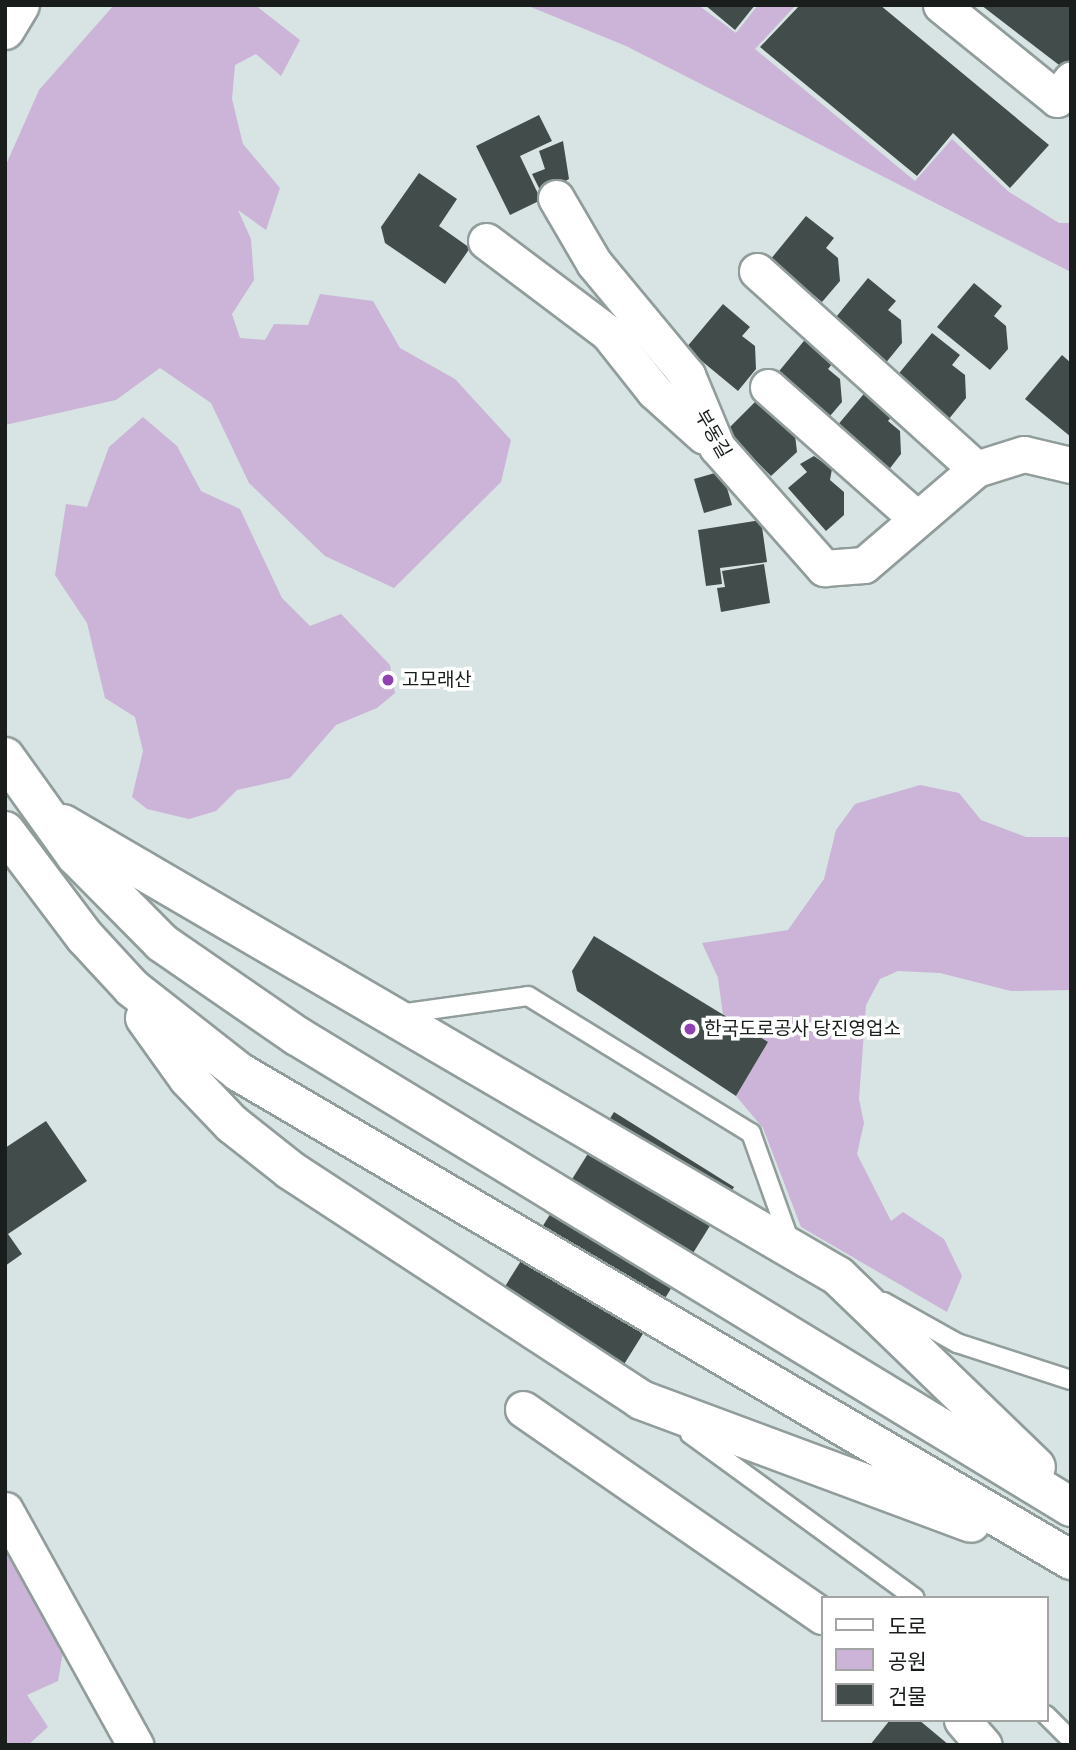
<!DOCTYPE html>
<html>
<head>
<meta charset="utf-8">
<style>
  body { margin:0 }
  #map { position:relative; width:1076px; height:1750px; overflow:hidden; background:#d7e4e3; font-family:"Public Sans","Noto Sans KR",sans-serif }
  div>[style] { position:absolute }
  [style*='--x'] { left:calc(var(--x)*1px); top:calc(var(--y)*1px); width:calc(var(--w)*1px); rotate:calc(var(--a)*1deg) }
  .green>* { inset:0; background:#cbb4d7 }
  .building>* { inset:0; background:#414c4b }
  .roads { filter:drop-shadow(2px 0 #919d9b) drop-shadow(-2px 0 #919d9b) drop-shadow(0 2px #919d9b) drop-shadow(0 -2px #919d9b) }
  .service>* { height:18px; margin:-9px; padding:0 9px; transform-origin:9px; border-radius:9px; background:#fff }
  .minor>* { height:35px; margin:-17.5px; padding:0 17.5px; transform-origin:17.5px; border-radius:17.5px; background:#fff }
  .motorway>* { height:38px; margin:-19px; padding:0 19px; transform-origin:19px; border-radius:19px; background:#fff }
  .dots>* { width:19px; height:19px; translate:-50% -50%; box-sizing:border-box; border:4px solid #fff; border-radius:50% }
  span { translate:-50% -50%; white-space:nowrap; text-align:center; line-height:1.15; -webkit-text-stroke:7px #fff; paint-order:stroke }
  .street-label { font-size:19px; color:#191e1d }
  .poi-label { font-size:19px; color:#191e1d }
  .left { translate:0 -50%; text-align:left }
  .frame { position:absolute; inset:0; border:7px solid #191e1d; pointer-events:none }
  .legend { position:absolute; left:821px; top:1596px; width:228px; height:126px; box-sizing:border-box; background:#fff; border:2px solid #a3a5a5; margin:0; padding:9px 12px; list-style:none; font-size:21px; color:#191e1d }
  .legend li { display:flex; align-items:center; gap:14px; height:35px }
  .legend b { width:35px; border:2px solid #a3a5a5 }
</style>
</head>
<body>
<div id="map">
  <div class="green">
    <div style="clip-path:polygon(114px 5px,255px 5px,300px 40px,281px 76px,256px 54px,235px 65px,232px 99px,243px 144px,280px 188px,266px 230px,238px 210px,251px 239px,254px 280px,232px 314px,240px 338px,265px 340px,274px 324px,308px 325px,320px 294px,373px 301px,400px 348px,455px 379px,511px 440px,501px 482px,394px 588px,325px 556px,249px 483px,211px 403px,160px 368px,116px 400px,5px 425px,5px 167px,39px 90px)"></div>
    <div style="clip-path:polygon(526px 5px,698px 5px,736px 33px,758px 5px,796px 5px,755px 49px,915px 181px,952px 139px,1009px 192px,1059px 223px,1071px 223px,1071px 272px,626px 46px)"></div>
    <div style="clip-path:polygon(143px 417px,177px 446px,201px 491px,240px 509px,282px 598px,310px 626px,341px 614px,390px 665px,395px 693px,377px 708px,336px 725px,290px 778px,237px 790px,216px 811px,189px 819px,147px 809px,132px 797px,143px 751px,135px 717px,105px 698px,87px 623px,55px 575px,66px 504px,87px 507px,109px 447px)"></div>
    <div style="clip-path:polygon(920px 785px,959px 793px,981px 820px,1026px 837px,1071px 837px,1071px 990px,1011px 991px,940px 973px,898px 971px,880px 979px,866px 1005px,859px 1099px,864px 1123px,857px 1154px,891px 1221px,903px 1212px,944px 1239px,962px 1276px,947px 1312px,801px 1227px,763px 1128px,736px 1096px,768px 1042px,723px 1015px,718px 978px,702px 943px,788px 930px,824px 879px,836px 830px,855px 804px)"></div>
    <div style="clip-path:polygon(5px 1510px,68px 1623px,58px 1681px,27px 1695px,48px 1727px,28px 1745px,5px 1745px)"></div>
  </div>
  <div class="building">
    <div style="clip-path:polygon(705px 5px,755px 5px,735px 30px)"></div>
    <div style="clip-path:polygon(800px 5px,880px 5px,1049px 145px,1010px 188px,953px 133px,917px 176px,760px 47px)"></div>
    <div style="clip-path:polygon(981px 5px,1071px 5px,1071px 58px,1063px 68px)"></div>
    <div style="clip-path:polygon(539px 115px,552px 141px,520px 156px,541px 200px,510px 215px,476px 146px)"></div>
    <div style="clip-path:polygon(563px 141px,569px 179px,542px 194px,532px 174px,545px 169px,539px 151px)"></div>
    <div style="clip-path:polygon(419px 173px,457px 199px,439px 226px,470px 248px,445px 284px,385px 243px,381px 227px)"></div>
    <div style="clip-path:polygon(806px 216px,834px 238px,826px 248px,838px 258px,840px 281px,822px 302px,770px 260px)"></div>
    <div style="clip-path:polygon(868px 278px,896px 301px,888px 310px,901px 320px,902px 343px,884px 365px,832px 322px)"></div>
    <div style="clip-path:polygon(974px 283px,1002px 306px,994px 316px,1006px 326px,1008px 349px,990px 370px,937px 327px)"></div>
    <div style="clip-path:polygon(723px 304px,750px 327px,742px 336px,755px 346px,756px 369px,738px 391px,686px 348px)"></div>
    <div style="clip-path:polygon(932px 333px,960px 355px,952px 365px,965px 375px,966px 398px,948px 420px,896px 377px)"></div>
    <div style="clip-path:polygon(808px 336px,836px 359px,828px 369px,840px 379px,842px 402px,824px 423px,771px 381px)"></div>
    <div style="clip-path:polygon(1062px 355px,1071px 363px,1071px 437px,1025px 399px)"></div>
    <div style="clip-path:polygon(868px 389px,896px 411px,888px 421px,900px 431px,901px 454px,884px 476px,831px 433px)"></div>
    <div style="clip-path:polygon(762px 395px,794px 426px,797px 452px,771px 476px,726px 431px)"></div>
    <div style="clip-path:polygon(814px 456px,832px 469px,830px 480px,844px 492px,844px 515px,826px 531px,788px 488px,807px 472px,800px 464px)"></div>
    <div style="clip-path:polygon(722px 471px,732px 505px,704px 513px,694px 479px)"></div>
    <div style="clip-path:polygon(761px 520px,767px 562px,720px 568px,722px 584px,706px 586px,698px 530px)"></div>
    <div style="clip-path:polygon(764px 564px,770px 603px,721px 612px,717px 588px,725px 587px,722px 571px)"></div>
    <div style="clip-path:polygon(594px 936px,768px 1042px,736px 1096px,577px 991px,572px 971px)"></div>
    <div style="clip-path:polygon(614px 1112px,734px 1187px,605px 1395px,484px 1320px)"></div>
    <div style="clip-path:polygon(46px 1121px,87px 1181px,8px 1234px,22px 1254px,5px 1266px,5px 1148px)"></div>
    <div style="clip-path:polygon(890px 1720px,919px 1720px,949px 1745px,870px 1745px)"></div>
  </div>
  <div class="roads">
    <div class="service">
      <div style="--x:399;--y:1014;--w:130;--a:-7.9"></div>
      <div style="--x:528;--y:996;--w:262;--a:31.6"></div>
      <div style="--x:751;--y:1133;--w:116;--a:70.3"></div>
      <div style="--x:884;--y:1302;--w:84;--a:29.3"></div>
      <div style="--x:957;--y:1343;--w:120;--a:18"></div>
      <div style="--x:690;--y:1434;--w:278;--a:36.1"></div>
      <div style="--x:1046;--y:1715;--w:35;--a:45"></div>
    </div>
    <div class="minor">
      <div style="--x:941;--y:5;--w:149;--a:39"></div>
      <div style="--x:1057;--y:99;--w:24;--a:-54"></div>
      <div style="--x:556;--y:198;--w:75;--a:59.7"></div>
      <div style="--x:594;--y:263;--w:146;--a:50.3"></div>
      <div style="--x:687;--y:375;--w:78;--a:67.4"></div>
      <div style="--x:717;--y:447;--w:162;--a:48.5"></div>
      <div style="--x:824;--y:568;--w:40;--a:-4.3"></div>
      <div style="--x:864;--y:565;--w:148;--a:-40.6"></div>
      <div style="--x:976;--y:469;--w:50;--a:-17.4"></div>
      <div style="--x:1024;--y:454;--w:48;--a:13.2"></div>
      <div style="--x:486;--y:241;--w:153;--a:37"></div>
      <div style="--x:608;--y:333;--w:74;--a:51.6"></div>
      <div style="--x:654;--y:391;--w:67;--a:42"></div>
      <div style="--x:757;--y:271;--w:295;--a:42.1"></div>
      <div style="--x:768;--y:387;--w:199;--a:41.5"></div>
      <div style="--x:523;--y:1409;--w:364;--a:34.7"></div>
      <div style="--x:5;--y:1510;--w:269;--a:61"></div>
      <div style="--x:962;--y:1720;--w:33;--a:49"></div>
    </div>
    <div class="motorway">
      <div style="--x:5;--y:30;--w:29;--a:-59"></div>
      <div style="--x:5;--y:757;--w:122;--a:54.4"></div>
      <div style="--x:76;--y:856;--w:122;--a:45.3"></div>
      <div style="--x:162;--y:943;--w:164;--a:34.6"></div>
      <div style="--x:297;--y:1036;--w:906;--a:31.32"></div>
      <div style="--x:63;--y:824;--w:897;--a:30.25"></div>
      <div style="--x:838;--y:1276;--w:275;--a:44"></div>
      <div style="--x:5;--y:831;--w:133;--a:53"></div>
      <div style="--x:85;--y:937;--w:69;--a:47.3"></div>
      <div style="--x:132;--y:988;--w:136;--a:38.1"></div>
      <div style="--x:239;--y:1072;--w:965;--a:30.39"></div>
      <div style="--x:145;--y:1018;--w:74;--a:54.4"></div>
      <div style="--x:188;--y:1078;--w:64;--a:46.3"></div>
      <div style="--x:232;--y:1124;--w:74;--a:38.4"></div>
      <div style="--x:290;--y:1170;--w:420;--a:33.2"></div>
      <div style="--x:641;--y:1400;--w:352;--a:20.4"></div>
    </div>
  </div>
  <div class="dots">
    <div style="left:388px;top:680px;background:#9041b2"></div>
    <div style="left:690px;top:1029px;background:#9041b2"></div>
  </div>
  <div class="street-label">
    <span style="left:713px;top:434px;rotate:60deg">부동길</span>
  </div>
  <div class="poi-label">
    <span class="left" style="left:402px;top:680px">고모래산</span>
    <span class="left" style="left:704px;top:1029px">한국도로공사 당진영업소</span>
  </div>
  <div class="frame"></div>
  <ul class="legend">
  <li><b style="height:9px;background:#fff"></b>도로</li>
  <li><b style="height:19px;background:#cbb4d7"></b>공원</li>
  <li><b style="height:19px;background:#414c4b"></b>건물</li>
  </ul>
</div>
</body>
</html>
